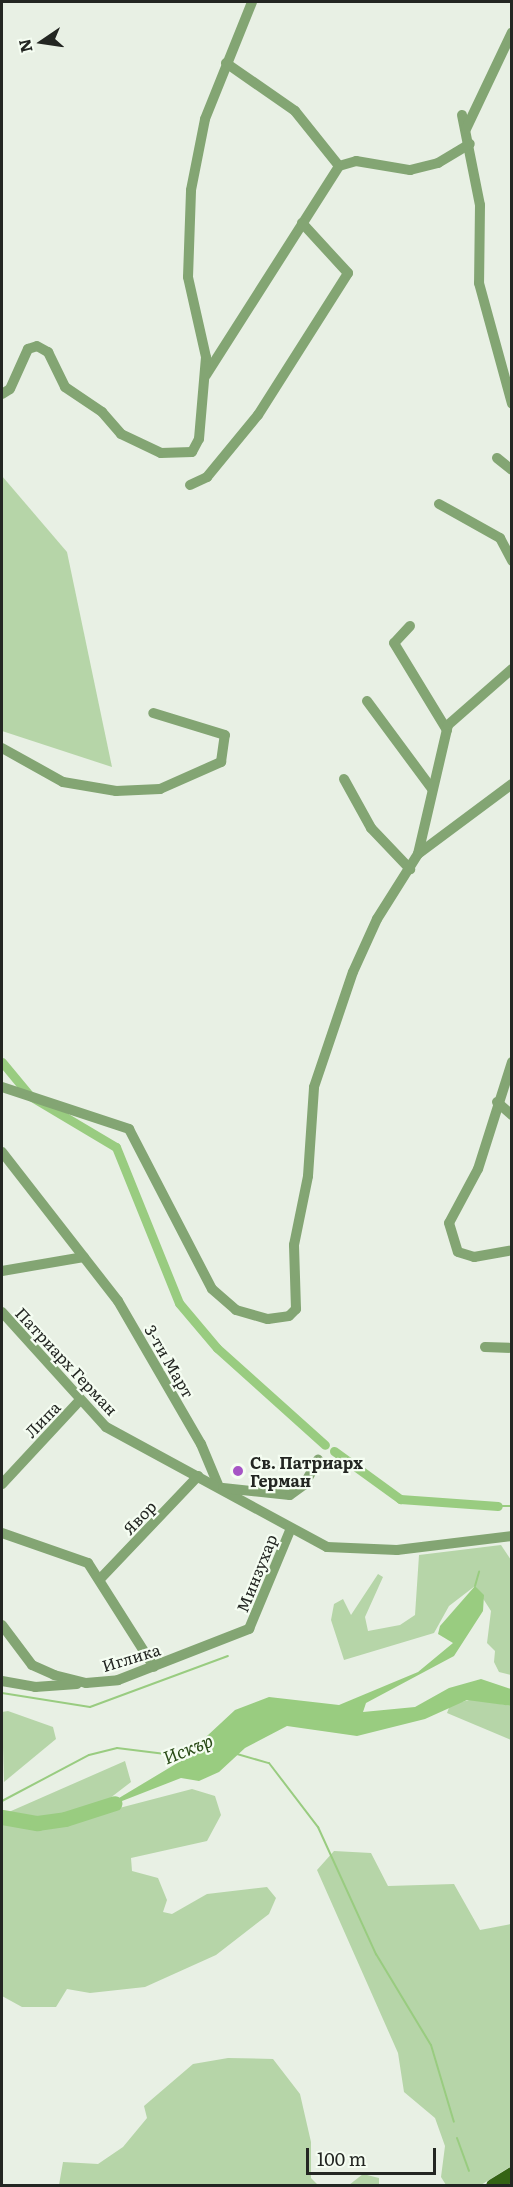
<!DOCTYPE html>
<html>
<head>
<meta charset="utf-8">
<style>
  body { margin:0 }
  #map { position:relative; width:513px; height:2187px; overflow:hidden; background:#e8f0e4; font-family:Literata,serif }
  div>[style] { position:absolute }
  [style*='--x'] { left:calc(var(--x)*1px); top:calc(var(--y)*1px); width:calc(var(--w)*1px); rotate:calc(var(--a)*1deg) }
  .green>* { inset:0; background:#b6d5a8 }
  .water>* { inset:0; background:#99cc80 }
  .stream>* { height:2px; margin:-1px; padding:0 1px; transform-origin:1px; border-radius:1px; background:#99cc80 }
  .canal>* { height:9px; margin:-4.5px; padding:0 4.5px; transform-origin:4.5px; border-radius:4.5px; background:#99cc80 }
  .river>* { height:15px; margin:-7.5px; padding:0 7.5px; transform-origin:7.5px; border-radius:7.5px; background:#99cc80 }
  .minor>* { height:10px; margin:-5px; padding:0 5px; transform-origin:5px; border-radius:5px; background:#83a573 }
  .major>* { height:14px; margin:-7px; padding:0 7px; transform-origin:7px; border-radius:7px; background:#346314 }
  .dots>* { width:16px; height:16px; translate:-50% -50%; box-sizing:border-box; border:3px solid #f5fdf2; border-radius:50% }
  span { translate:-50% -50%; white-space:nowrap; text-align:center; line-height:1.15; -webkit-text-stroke:4.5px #f5fdf2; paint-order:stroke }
  .street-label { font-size:16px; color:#232622 }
  .poi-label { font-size:16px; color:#232622; font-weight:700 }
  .left { translate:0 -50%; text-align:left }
  .water-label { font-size:18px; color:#2b4c18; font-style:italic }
  .frame { position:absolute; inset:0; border:3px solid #232622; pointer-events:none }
  .north { position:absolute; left:12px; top:12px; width:60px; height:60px; -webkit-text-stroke:4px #f5fdf2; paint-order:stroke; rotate:257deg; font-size:16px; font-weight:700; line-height:24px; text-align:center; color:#232622 }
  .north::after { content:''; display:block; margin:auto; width:21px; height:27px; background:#232622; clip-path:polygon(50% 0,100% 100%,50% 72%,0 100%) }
  .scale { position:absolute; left:306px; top:2148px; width:130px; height:27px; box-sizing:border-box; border:3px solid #232622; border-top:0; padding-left:8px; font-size:18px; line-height:21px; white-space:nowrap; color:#232622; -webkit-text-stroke:4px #f5fdf2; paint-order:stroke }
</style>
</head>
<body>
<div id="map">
  <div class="green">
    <div style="clip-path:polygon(2px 476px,67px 552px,112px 767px,2px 731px)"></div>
    <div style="clip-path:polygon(501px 1545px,511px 1560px,511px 1675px,499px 1672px,494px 1662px,495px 1651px,487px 1643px,491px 1611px,475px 1586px,449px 1606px,434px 1633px,344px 1660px,331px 1620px,334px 1604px,343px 1599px,351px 1615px,378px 1574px,383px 1577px,365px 1617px,368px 1631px,400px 1625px,415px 1615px,419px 1555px)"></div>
    <div style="clip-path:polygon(473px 1699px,511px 1706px,511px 1740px,447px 1713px,450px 1705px)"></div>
    <div style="clip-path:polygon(8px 1711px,53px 1727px,56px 1739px,4px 1782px,2px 1712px)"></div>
    <div style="clip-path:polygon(125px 1761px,131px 1782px,101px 1805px,104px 1812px,192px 1789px,215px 1796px,221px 1815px,207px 1841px,131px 1858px,132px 1871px,158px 1878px,167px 1900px,163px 1912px,172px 1914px,207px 1894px,267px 1887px,276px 1898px,269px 1914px,216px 1955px,145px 1987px,90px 1993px,67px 1989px,56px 2007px,22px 2007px,2px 1996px,2px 1815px)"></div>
    <div style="clip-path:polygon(334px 1851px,371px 1853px,388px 1886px,454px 1884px,480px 1930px,511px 1924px,511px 2166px,481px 2185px,446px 2185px,441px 2177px,445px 2146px,435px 2118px,404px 2092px,398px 2053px,317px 1870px)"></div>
    <div style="clip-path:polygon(228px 2058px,273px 2059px,300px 2094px,311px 2142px,311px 2178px,318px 2185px,59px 2185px,63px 2162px,98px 2164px,123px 2147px,147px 2118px,144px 2106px,193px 2064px)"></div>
    <div style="clip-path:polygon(363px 2174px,379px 2178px,379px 2185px,349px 2185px)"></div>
  </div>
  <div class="water">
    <div style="clip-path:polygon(475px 1586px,484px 1595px,483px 1611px,454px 1656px,366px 1703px,363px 1712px,415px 1707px,449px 1688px,481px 1679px,511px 1689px,511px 1706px,467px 1700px,425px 1719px,357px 1736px,287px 1726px,245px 1748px,219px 1772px,199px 1781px,181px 1778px,99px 1810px,179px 1762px,235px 1710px,269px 1697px,339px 1705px,418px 1672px,453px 1643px,438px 1634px,440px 1626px)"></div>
  </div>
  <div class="stream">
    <div style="--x:498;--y:1506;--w:14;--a:0"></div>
    <div style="--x:475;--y:1586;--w:15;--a:-74"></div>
    <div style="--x:2;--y:1693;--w:89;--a:9"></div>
    <div style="--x:90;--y:1707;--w:147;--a:-20.3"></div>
    <div style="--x:237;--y:1754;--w:33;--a:16"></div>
    <div style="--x:269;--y:1763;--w:81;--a:52.6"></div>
    <div style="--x:318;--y:1827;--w:140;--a:65.5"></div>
    <div style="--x:376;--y:1954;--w:106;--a:58.9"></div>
    <div style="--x:431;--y:2045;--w:80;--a:73.4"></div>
    <div style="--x:2;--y:1801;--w:98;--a:-27.9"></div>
    <div style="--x:89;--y:1755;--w:29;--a:-14"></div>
    <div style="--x:117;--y:1748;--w:73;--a:7.1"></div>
    <div style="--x:457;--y:2138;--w:35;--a:70"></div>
  </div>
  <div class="canal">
    <div style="--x:2;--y:1062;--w:44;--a:50.5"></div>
    <div style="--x:30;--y:1096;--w:100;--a:30.7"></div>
    <div style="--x:116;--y:1147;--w:168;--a:68"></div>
    <div style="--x:179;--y:1303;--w:59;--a:49.8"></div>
    <div style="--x:217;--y:1348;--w:145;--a:41.9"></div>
    <div style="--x:334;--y:1451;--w:82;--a:36"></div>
    <div style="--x:400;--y:1499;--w:98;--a:4.1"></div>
  </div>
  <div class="river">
    <div style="--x:2;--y:1817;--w:36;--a:10"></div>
    <div style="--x:37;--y:1823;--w:28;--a:-8"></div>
    <div style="--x:65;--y:1819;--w:52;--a:-17.7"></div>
  </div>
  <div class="minor">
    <div style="--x:226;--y:63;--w:84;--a:34.8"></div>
    <div style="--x:295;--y:111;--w:70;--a:51.3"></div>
    <div style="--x:462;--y:115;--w:92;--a:78.7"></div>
    <div style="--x:480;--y:205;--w:78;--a:90.7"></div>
    <div style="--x:479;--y:283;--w:125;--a:74.7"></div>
    <div style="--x:466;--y:129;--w:107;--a:-64.6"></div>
    <div style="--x:206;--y:375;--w:248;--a:-57.5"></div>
    <div style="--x:339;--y:166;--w:18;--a:-16"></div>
    <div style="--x:356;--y:161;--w:55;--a:9.5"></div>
    <div style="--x:410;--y:170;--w:29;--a:-14"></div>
    <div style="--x:438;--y:163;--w:37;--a:-31"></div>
    <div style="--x:2;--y:394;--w:9;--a:-32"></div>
    <div style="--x:10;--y:389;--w:44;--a:-65.8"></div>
    <div style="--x:28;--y:349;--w:9;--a:-18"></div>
    <div style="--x:37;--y:346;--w:13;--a:29"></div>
    <div style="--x:48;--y:352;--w:39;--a:64"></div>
    <div style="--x:65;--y:387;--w:45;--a:34"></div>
    <div style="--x:102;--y:412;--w:29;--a:49"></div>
    <div style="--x:121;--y:434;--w:44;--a:25.4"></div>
    <div style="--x:161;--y:453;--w:31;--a:-2"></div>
    <div style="--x:192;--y:452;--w:15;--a:-62"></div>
    <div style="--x:199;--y:439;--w:82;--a:-85.1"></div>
    <div style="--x:206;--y:357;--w:82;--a:-102.7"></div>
    <div style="--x:188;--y:277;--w:87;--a:-88"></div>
    <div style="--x:191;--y:190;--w:72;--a:-78.8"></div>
    <div style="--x:205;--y:119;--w:126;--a:-68.1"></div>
    <div style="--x:497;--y:458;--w:19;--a:39"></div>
    <div style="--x:190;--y:485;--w:19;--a:-25"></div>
    <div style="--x:207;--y:477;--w:80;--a:-50.6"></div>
    <div style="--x:258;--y:415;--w:168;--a:-57.6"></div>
    <div style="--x:348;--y:273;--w:68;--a:-132.6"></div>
    <div style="--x:439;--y:504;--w:70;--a:29.1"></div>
    <div style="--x:500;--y:538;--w:26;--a:62"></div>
    <div style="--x:410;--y:626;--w:23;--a:133"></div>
    <div style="--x:394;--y:643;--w:102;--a:58.7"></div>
    <div style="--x:367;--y:701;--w:109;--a:53.5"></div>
    <div style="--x:2;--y:748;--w:70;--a:29.1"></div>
    <div style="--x:63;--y:782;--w:54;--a:9.6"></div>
    <div style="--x:116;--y:791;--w:44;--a:-2.6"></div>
    <div style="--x:160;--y:789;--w:67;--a:-23.9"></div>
    <div style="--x:221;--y:762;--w:27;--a:-82"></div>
    <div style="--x:225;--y:735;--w:75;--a:-163"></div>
    <div style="--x:344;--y:779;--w:56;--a:61.1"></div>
    <div style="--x:371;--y:828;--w:57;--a:46.4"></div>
    <div style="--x:418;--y:854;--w:117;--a:-36.7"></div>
    <div style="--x:512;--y:1062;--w:112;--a:107.6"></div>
    <div style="--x:478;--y:1169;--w:61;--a:118.2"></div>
    <div style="--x:449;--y:1223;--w:30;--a:73"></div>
    <div style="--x:458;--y:1252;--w:17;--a:17"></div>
    <div style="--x:474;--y:1257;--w:39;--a:-10"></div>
    <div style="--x:2;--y:1087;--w:134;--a:18.3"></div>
    <div style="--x:129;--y:1129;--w:180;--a:62.6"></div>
    <div style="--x:212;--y:1289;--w:32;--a:41"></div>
    <div style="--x:236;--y:1310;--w:33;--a:16"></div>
    <div style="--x:268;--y:1319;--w:21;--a:-8"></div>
    <div style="--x:289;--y:1316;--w:10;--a:-45"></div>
    <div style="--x:296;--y:1309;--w:64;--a:-91.8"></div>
    <div style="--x:294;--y:1245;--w:70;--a:-78.5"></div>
    <div style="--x:308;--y:1176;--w:89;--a:-86.1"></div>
    <div style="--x:314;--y:1087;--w:121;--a:-71.3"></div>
    <div style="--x:353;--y:972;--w:58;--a:-65.6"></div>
    <div style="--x:377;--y:919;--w:77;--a:-57.8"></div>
    <div style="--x:418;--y:854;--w:132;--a:-76.9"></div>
    <div style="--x:448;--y:725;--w:85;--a:-41.2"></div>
    <div style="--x:497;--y:1102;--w:20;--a:41"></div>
    <div style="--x:2;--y:1152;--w:189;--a:52.1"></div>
    <div style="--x:118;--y:1301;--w:165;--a:59.9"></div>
    <div style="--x:201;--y:1444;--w:47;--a:67.3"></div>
    <div style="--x:2;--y:1271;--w:83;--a:-9.7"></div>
    <div style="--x:2;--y:1312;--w:155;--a:47.9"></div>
    <div style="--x:106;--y:1427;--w:251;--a:28.5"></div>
    <div style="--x:327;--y:1547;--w:70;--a:2.5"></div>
    <div style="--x:397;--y:1550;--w:116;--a:-6.9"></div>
    <div style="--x:485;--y:1347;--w:27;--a:2"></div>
    <div style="--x:2;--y:1484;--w:113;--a:-47.1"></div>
    <div style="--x:223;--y:1488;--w:67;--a:6"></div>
    <div style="--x:290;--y:1495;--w:17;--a:-36"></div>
    <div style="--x:304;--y:1485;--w:29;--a:-61"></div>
    <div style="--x:2;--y:1533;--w:91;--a:19.2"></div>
    <div style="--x:88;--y:1563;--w:123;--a:57.6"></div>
    <div style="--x:101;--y:1578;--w:141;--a:-46.4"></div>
    <div style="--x:2;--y:1625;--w:50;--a:53.1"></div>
    <div style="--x:32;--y:1665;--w:24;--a:24"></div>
    <div style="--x:54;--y:1675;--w:33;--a:14"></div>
    <div style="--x:86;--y:1683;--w:32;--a:-5"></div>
    <div style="--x:118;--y:1680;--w:141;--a:-21.3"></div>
    <div style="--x:249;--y:1629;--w:109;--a:-67.4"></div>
    <div style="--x:2;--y:1681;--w:34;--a:10"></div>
    <div style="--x:35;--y:1687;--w:42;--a:-4.1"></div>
  </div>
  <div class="major">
    <div style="--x:493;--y:2186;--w:22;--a:-32"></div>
  </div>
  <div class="dots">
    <div style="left:238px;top:1471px;background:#a655c5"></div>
  </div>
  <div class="street-label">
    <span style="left:67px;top:1361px;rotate:47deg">Патриарх Герман</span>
    <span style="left:170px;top:1361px;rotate:60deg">3-ти Март</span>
    <span style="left:42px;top:1419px;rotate:-46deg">Липа</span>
    <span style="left:139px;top:1517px;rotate:-46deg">Явор</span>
    <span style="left:256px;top:1573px;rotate:-68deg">Минзухар</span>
    <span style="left:131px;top:1657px;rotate:-17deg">Иглика</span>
  </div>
  <div class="poi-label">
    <span class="left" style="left:250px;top:1471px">Св. Патриарх<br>Герман</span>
  </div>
  <div class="water-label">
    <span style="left:188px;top:1749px;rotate:-22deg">Искър</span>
  </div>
  <div class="frame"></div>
  <div class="north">N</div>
  <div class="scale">100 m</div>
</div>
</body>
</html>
